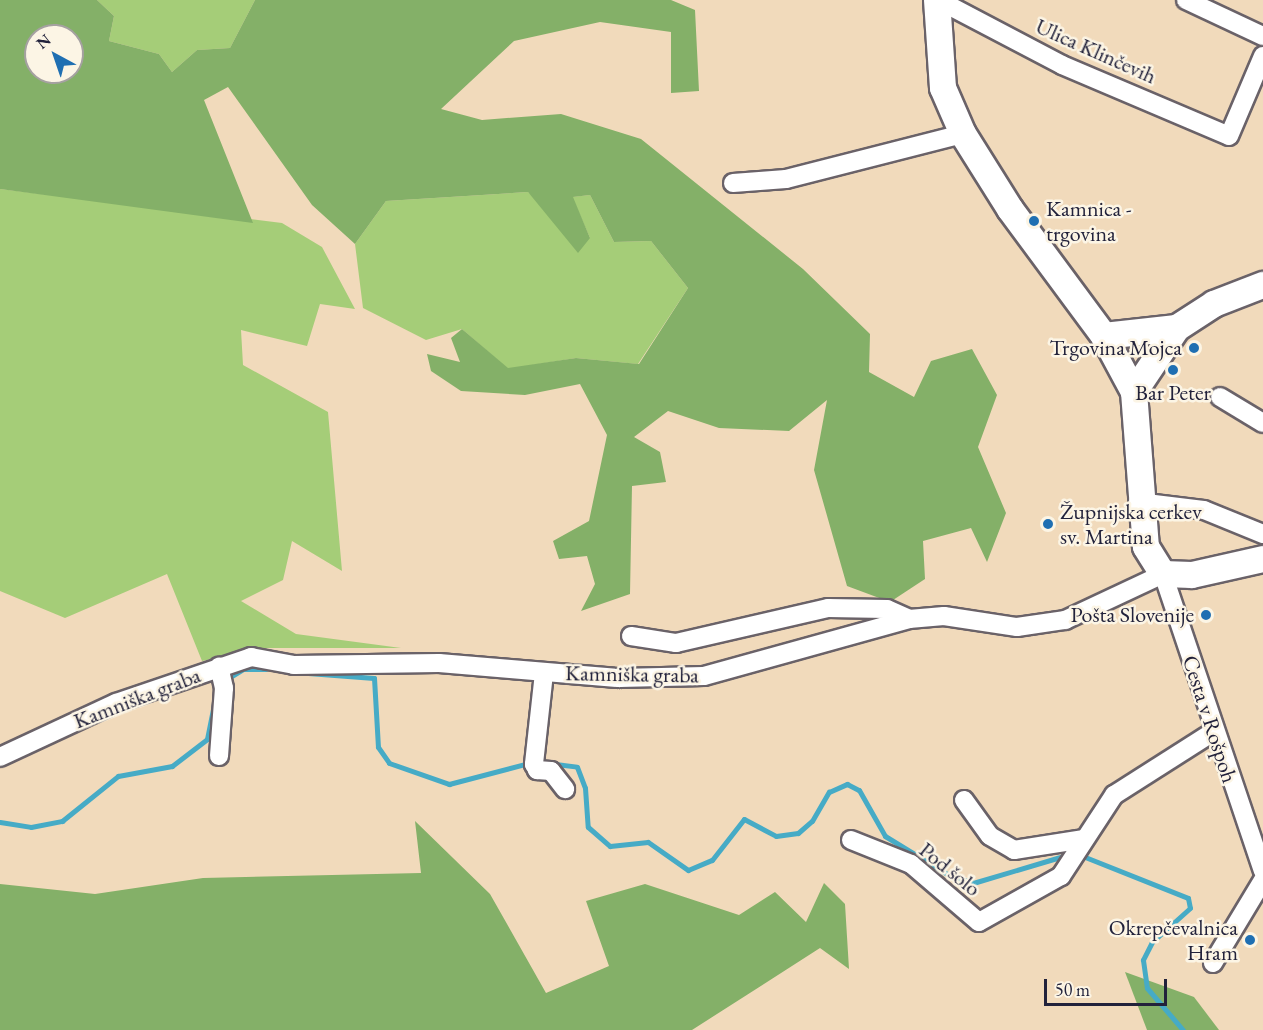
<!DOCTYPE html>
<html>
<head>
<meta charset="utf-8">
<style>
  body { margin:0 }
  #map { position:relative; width:1263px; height:1030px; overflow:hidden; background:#f1dabb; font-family:"EB Garamond",serif }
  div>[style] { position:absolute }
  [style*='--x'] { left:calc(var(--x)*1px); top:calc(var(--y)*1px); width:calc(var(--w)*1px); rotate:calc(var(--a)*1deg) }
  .green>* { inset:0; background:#a5cd78 }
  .forest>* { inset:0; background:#84b068 }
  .stream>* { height:5px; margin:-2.5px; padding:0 2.5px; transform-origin:2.5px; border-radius:2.5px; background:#46abc6 }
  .roads { filter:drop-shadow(2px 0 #6a6268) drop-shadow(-2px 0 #6a6268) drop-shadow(0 2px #6a6268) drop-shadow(0 -2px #6a6268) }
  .street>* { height:18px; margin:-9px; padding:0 9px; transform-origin:9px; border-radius:9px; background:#fff }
  .secondary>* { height:26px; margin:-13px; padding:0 13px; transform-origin:13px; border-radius:13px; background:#fff }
  .dots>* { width:16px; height:16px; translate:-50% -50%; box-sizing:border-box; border:3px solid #fcf5e5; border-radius:50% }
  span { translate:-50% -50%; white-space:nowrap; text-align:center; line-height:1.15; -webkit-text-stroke:5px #fcf5e5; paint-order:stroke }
  .street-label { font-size:22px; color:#22223b }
  .poi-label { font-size:22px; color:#22223b }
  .left { translate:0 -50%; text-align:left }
  .right { translate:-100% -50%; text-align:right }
  .north { position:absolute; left:24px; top:24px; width:60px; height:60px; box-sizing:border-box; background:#fcf5e5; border:2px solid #a5a1a1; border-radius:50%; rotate:320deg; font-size:16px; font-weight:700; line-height:24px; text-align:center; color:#22223b }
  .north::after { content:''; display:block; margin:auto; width:21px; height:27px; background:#1f6fb2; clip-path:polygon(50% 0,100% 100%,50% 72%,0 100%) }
  .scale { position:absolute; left:1044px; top:979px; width:123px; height:27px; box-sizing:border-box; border:3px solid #22223b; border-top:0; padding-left:8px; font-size:18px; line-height:21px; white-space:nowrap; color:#22223b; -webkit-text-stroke:4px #fcf5e5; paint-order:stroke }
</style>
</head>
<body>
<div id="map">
  <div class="green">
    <div style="clip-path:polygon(97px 0,255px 0,230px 48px,197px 50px,172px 72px,159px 54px,109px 41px,114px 16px)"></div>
    <div style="clip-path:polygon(0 189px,282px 223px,322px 247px,355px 309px,320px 304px,307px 346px,241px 330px,243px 365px,328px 412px,342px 571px,292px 541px,283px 580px,241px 601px,296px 634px,401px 648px,262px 648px,202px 661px,167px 574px,65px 618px,0 591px)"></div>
    <div style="clip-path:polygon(528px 192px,590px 238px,572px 197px,590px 195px,614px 242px,651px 241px,688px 288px,638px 364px,576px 358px,508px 369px,462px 329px,426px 340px,363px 308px,355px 244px,386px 201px)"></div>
  </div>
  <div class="forest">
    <div style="clip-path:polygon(evenodd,0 0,97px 0,114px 16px,109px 41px,159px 54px,172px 72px,197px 50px,230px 48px,255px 0,671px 0,695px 10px,699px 91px,671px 93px,671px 32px,600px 22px,514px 41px,441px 109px,482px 120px,561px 114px,641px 139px,803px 269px,870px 334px,869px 372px,914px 397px,931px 361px,972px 349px,997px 395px,978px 447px,1006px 513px,987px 562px,971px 528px,923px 541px,925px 579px,890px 602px,847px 586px,814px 470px,827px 400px,789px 431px,719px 428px,668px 411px,634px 437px,660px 452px,666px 482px,632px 486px,630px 594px,581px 611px,595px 584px,587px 556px,559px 559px,553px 541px,589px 521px,607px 435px,580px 384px,525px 395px,461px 391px,431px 371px,427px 354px,460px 362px,451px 338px,462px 329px,508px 368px,576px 358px,639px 364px,688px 288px,651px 241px,614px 242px,590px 195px,573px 197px,590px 238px,578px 253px,528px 192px,386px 201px,355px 244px,312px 205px,228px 87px,204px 100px,253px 223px,0 189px,0 0,36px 36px,72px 36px,72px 72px,36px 72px,36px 36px)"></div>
    <div style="clip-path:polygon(415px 821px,490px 894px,546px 993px,609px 966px,586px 901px,645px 884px,739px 915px,775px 892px,806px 922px,824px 883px,845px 904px,849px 969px,820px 948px,692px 1030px,0 1030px,0 884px,95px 894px,203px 878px,421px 873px)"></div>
    <div style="clip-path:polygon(1125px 972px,1194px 997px,1219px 1030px,1147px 1030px)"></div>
  </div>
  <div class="stream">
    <div style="--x:308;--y:673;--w:66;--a:4.3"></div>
    <div style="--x:374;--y:678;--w:69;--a:86.7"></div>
    <div style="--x:378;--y:747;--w:19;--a:55"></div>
    <div style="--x:389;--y:763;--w:64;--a:19.3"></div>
    <div style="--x:449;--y:784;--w:83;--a:-14.7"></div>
    <div style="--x:225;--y:680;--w:21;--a:-31"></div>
    <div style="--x:243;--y:669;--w:23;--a:0"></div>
    <div style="--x:539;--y:762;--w:38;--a:7"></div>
    <div style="--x:577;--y:767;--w:22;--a:69"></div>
    <div style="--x:585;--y:788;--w:39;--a:86"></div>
    <div style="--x:588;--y:827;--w:29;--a:41"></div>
    <div style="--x:610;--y:846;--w:38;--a:-6"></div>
    <div style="--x:648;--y:842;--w:49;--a:35"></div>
    <div style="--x:688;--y:870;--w:26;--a:-23"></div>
    <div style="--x:712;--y:860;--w:52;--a:-52"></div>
    <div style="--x:744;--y:819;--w:36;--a:28"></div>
    <div style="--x:776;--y:836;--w:22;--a:-8"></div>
    <div style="--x:798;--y:833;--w:18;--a:-41"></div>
    <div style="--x:812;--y:821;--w:34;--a:-60"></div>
    <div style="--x:829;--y:792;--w:20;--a:-24"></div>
    <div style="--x:847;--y:784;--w:13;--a:27"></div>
    <div style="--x:859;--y:790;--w:53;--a:60.5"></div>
    <div style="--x:885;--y:836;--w:75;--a:31.4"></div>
    <div style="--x:949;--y:875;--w:25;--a:18"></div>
    <div style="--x:973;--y:883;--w:98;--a:-16.6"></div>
    <div style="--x:0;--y:822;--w:31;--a:9"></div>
    <div style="--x:31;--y:827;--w:32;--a:-11"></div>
    <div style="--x:62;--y:821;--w:72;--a:-38.8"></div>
    <div style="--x:118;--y:776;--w:55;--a:-10.5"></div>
    <div style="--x:172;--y:766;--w:44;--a:-37.6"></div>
    <div style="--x:207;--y:739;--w:51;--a:-78.7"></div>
    <div style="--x:1080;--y:855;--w:116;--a:21.7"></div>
    <div style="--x:1188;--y:898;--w:10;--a:79"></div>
    <div style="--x:1190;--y:908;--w:51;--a:138.2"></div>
    <div style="--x:1152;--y:942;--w:20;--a:117"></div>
    <div style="--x:1143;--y:960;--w:28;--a:82"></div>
    <div style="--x:1147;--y:988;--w:55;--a:49.4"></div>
  </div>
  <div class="roads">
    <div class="street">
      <div style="--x:1186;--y:0;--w:85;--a:25.1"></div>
      <div style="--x:946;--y:4;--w:131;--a:27.7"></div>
      <div style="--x:1062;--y:65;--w:181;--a:23"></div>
      <div style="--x:1229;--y:136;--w:87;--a:-67"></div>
      <div style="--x:733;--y:183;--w:53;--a:-4.3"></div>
      <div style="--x:786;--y:179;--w:183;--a:-14.3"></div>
      <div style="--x:1220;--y:397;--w:50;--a:31.2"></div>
      <div style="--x:1138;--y:502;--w:66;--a:6.9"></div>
      <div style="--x:1204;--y:510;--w:64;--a:22.1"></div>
      <div style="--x:631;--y:636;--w:46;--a:8.8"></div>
      <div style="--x:676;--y:643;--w:156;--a:-13"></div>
      <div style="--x:828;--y:608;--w:59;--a:1"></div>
      <div style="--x:887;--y:609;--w:24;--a:24"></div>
      <div style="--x:544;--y:673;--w:92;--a:96.3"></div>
      <div style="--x:534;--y:764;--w:7;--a:63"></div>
      <div style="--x:537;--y:770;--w:14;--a:4"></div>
      <div style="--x:551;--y:771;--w:23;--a:52"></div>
      <div style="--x:219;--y:756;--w:68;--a:-85.8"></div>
      <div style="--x:224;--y:688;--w:22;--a:-103"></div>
      <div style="--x:0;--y:757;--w:128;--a:-25"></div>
      <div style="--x:116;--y:703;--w:143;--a:-18.8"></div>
      <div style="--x:251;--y:657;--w:44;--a:10.5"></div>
      <div style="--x:294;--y:665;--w:145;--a:-0.8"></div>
      <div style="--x:439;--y:663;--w:181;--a:4.8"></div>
      <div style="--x:619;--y:678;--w:85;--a:-1.3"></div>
      <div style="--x:704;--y:676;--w:213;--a:-15.5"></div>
      <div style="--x:909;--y:619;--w:35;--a:-5"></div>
      <div style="--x:944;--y:616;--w:74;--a:8.6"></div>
      <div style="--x:1017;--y:627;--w:49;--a:-8.3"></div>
      <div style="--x:1065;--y:620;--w:108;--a:-25.1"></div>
      <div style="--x:1163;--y:574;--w:313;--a:71.4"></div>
      <div style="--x:964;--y:800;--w:44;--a:54.2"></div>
      <div style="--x:990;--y:836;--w:28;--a:30"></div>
      <div style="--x:1014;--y:850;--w:71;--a:-8.9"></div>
      <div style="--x:851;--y:840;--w:65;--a:21.8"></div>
      <div style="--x:911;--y:864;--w:89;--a:40.5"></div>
      <div style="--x:979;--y:922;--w:94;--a:-29.3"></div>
      <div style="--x:1061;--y:876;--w:97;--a:-56.8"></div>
      <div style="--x:1114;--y:795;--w:117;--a:-32.5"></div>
      <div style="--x:1213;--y:963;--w:97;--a:-58.9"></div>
    </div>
    <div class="secondary">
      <div style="--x:937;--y:0;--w:88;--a:86.1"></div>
      <div style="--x:943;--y:88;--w:50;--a:66.5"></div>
      <div style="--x:963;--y:134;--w:89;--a:57.9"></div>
      <div style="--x:1010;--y:209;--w:158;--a:53.5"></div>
      <div style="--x:1104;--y:336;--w:64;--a:61.8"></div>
      <div style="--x:1134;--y:392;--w:155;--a:85.6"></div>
      <div style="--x:1146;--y:547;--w:32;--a:58"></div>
      <div style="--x:1163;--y:574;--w:29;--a:2"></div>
      <div style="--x:1192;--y:575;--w:73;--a:-12.7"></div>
      <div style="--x:1104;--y:336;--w:73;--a:-6.3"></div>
      <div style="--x:1134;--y:392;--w:77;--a:-56.1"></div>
      <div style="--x:1177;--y:328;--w:44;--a:-33"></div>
      <div style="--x:1214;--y:304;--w:53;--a:-21.2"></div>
    </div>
  </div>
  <div class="dots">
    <div style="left:1034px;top:221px;background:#1f6fb2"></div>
    <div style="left:1194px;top:348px;background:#1f6fb2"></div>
    <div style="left:1173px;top:370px;background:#1f6fb2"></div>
    <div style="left:1048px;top:524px;background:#1f6fb2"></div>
    <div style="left:1206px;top:615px;background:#1f6fb2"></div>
    <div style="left:1250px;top:940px;background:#1f6fb2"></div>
  </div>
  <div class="street-label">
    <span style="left:1096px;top:51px;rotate:24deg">Ulica Klinčevih</span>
    <span style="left:632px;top:674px;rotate:1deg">Kamniška graba</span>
    <span style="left:137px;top:698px;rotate:-21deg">Kamniška graba</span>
    <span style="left:1210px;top:719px;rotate:72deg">Cesta v Rošpoh</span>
    <span style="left:950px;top:869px;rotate:39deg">Pod šolo</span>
  </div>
  <div class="poi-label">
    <span class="left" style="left:1046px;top:221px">Kamnica -<br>trgovina</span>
    <span class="right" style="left:1182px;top:348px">Trgovina Mojca</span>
    <span style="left:1173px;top:393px">Bar Peter</span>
    <span class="left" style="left:1060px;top:524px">Župnijska cerkev<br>sv. Martina</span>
    <span class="right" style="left:1194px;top:615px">Pošta Slovenije</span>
    <span class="right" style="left:1238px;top:940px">Okrepčevalnica<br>Hram</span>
  </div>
  <div class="north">N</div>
  <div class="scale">50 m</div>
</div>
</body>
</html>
